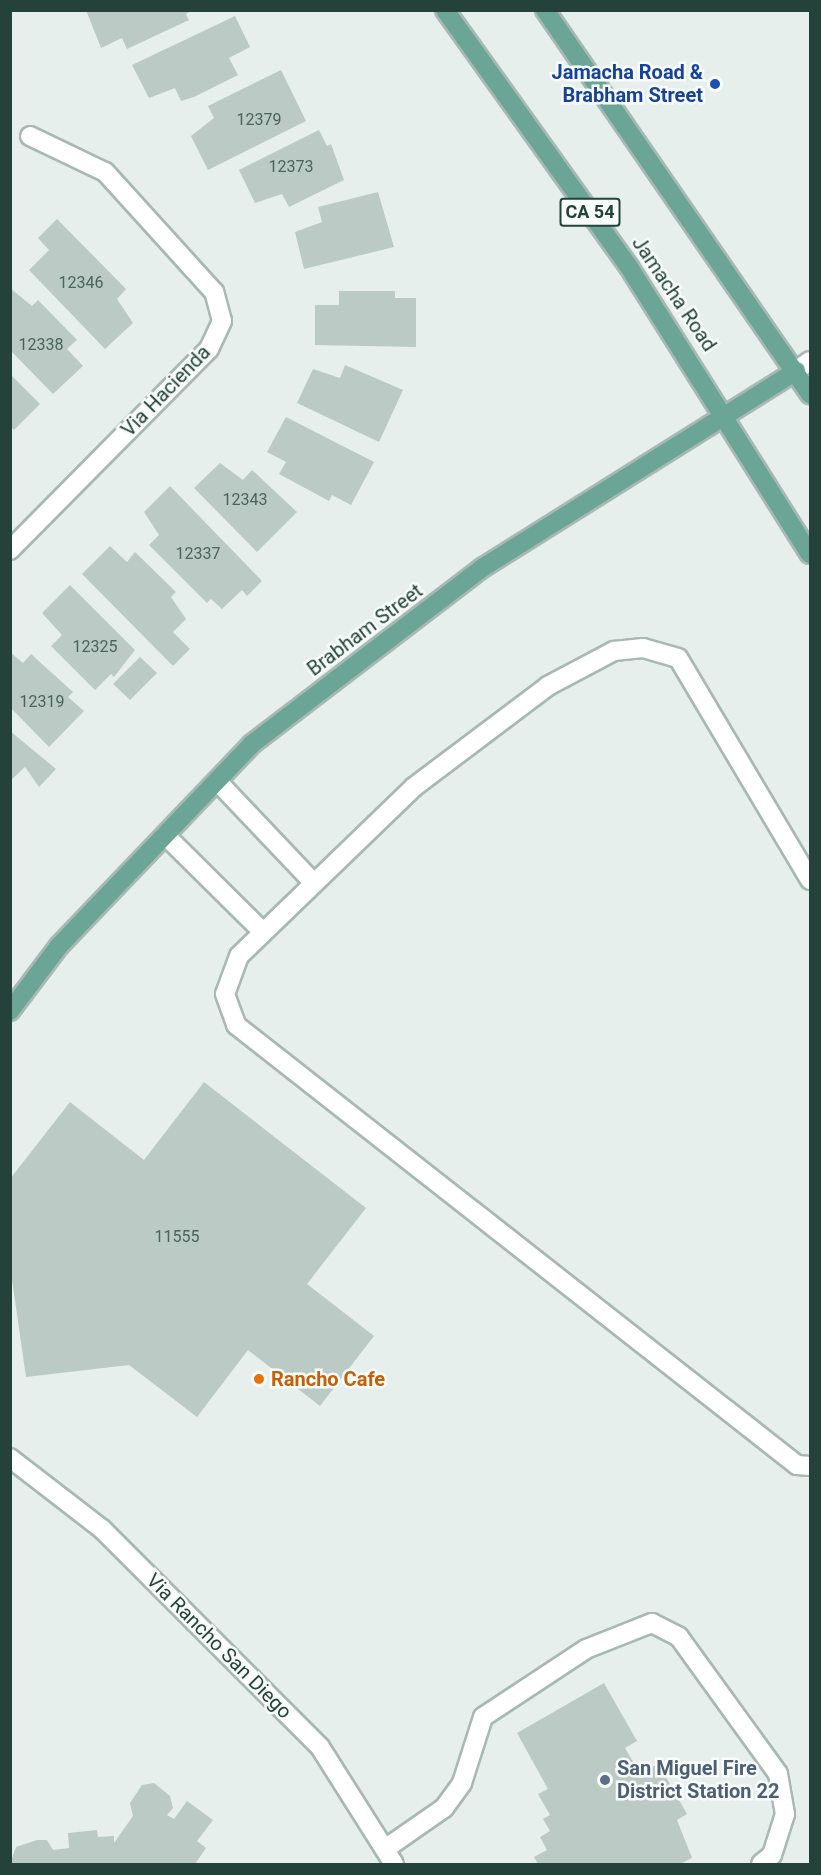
<!DOCTYPE html>
<html>
<head>
<meta charset="utf-8">
<style>
  body { margin:0 }
  #map { position:relative; width:821px; height:1875px; overflow:hidden; background:#e6efeb; font-family:Roboto,sans-serif }
  div>[style] { position:absolute }
  [style*='--x'] { left:calc(var(--x)*1px); top:calc(var(--y)*1px); width:calc(var(--w)*1px); rotate:calc(var(--a)*1deg) }
  .building>* { inset:0; background:#bbcac4 }
  .roads { filter:drop-shadow(2px 0 #a8b8b2) drop-shadow(-2px 0 #a8b8b2) drop-shadow(0 2px #a8b8b2) drop-shadow(0 -2px #a8b8b2) }
  .minor>* { height:18px; margin:-9px; padding:0 9px; transform-origin:9px; border-radius:9px; background:#fff }
  .major>* { height:18px; margin:-9px; padding:0 9px; transform-origin:9px; border-radius:9px; background:#6aa596 }
  .dots>* { width:16px; height:16px; translate:-50% -50%; box-sizing:border-box; border:3px solid #f7fbf9; border-radius:50% }
  span { translate:-50% -50%; white-space:nowrap; text-align:center; line-height:1.15; -webkit-text-stroke:5px #f7fbf9; paint-order:stroke }
  .number-label { font-size:16px; color:#4a645c }
  .number-label span { -webkit-text-stroke-width:0 }
  .shield-label span { padding:2px 4px; background:#f7fbf9; border:2px solid; border-radius:4px; -webkit-text-stroke-width:0 }
  .shield-label { font-size:18px; color:#24423a; font-weight:700 }
  .transit-label { font-size:20px; color:#164399; font-weight:700 }
  .right { translate:-100% -50%; text-align:right }
  .street-label { font-size:20px; color:#24423a }
  .food-label { font-size:20px; color:#c56008; font-weight:700 }
  .left { translate:0 -50%; text-align:left }
  .service-label { font-size:20px; color:#4e5e75; font-weight:700 }
  .frame { position:absolute; inset:0; border:12px solid #24423a; pointer-events:none }
</style>
</head>
<body>
<div id="map">
  <div class="building">
    <div style="clip-path:polygon(86px 10px,193px 10px,186px 14px,189px 20px,127px 49px,122px 38px,101px 48px)"></div>
    <div style="clip-path:polygon(235px 16px,250px 47px,229px 58px,238px 75px,194px 97px,181px 101px,175px 88px,149px 98px,132px 65px)"></div>
    <div style="clip-path:polygon(281px 70px,306px 121px,208px 170px,191px 136px,214px 118px,208px 106px)"></div>
    <div style="clip-path:polygon(319px 130px,327px 146px,331px 144px,344px 180px,289px 207px,282px 194px,255px 203px,239px 170px)"></div>
    <div style="clip-path:polygon(378px 192px,394px 247px,304px 269px,295px 232px,322px 222px,318px 207px)"></div>
    <div style="clip-path:polygon(57px 219px,126px 289px,117px 299px,133px 323px,105px 349px,29px 270px,49px 250px,38px 238px)"></div>
    <div style="clip-path:polygon(10px 288px,32px 306px,38px 300px,77px 340px,67px 349px,83px 366px,53px 394px,10px 350px)"></div>
    <div style="clip-path:polygon(339px 291px,395px 291px,395px 298px,416px 298px,416px 347px,315px 345px,315px 305px,339px 305px)"></div>
    <div style="clip-path:polygon(345px 365px,403px 390px,379px 442px,297px 403px,313px 369px,340px 378px)"></div>
    <div style="clip-path:polygon(10px 374px,40px 404px,14px 430px,10px 426px)"></div>
    <div style="clip-path:polygon(286px 417px,374px 462px,351px 505px,332px 495px,329px 501px,279px 474px,286px 462px,267px 452px)"></div>
    <div style="clip-path:polygon(220px 463px,243px 480px,252px 470px,297px 512px,257px 552px,194px 488px)"></div>
    <div style="clip-path:polygon(170px 486px,262px 581px,247px 596px,242px 590px,222px 609px,211px 599px,207px 603px,149px 545px,159px 535px,144px 512px)"></div>
    <div style="clip-path:polygon(110px 546px,127px 562px,135px 552px,176px 592px,171px 597px,186px 619px,173px 632px,190px 649px,173px 666px,82px 574px)"></div>
    <div style="clip-path:polygon(70px 585px,135px 650px,114px 677px,111px 674px,95px 690px,51px 646px,62px 635px,42px 613px)"></div>
    <div style="clip-path:polygon(10px 652px,23px 663px,31px 654px,73px 692px,68px 697px,84px 711px,49px 747px,10px 707px)"></div>
    <div style="clip-path:polygon(140px 657px,157px 673px,130px 700px,113px 684px)"></div>
    <div style="clip-path:polygon(10px 731px,56px 769px,39px 787px,25px 767px,10px 781px)"></div>
    <div style="clip-path:polygon(204px 1082px,366px 1208px,307px 1284px,374px 1336px,320px 1406px,248px 1350px,197px 1417px,129px 1365px,26px 1377px,10px 1266px,10px 1179px,70px 1102px,144px 1160px)"></div>
    <div style="clip-path:polygon(604px 1683px,637px 1741px,625px 1748px,637px 1769px,659px 1765px,687px 1814px,677px 1820px,692px 1858px,680px 1864px,538px 1864px,534px 1857px,547px 1850px,540px 1837px,550px 1831px,543px 1819px,550px 1815px,538px 1794px,548px 1789px,517px 1733px)"></div>
    <div style="clip-path:polygon(154px 1783px,170px 1796px,173px 1808px,167px 1815px,174px 1819px,187px 1801px,213px 1820px,197px 1841px,206px 1848px,195px 1864px,10px 1864px,16px 1847px,37px 1840px,47px 1840px,53px 1850px,69px 1848px,68px 1833px,97px 1830px,98px 1837px,114px 1836px,114px 1843px,133px 1816px,130px 1803px,142px 1785px)"></div>
  </div>
  <div class="roads">
    <div class="minor">
      <div style="--x:796;--y:371;--w:17;--a:-36"></div>
      <div style="--x:10;--y:550;--w:283;--a:-45.3"></div>
      <div style="--x:209;--y:349;--w:31;--a:-65"></div>
      <div style="--x:222;--y:321;--w:30;--a:-105"></div>
      <div style="--x:214;--y:292;--w:162;--a:-132.2"></div>
      <div style="--x:105;--y:172;--w:83;--a:-154.4"></div>
      <div style="--x:218;--y:782;--w:139;--a:46.5"></div>
      <div style="--x:165;--y:835;--w:138;--a:44.7"></div>
      <div style="--x:810;--y:880;--w:258;--a:-120.7"></div>
      <div style="--x:678;--y:658;--w:36;--a:-164"></div>
      <div style="--x:643;--y:648;--w:29;--a:174"></div>
      <div style="--x:614;--y:651;--w:75;--a:152.1"></div>
      <div style="--x:548;--y:686;--w:168;--a:143"></div>
      <div style="--x:414;--y:787;--w:243;--a:136"></div>
      <div style="--x:239;--y:956;--w:40;--a:110.2"></div>
      <div style="--x:225;--y:994;--w:33;--a:70"></div>
      <div style="--x:236;--y:1025;--w:713;--a:38.11"></div>
      <div style="--x:797;--y:1465;--w:13;--a:4"></div>
      <div style="--x:10;--y:1458;--w:116;--a:37.7"></div>
      <div style="--x:102;--y:1529;--w:308;--a:45"></div>
      <div style="--x:320;--y:1747;--w:138;--a:57.7"></div>
      <div style="--x:385;--y:1849;--w:72;--a:-34.8"></div>
      <div style="--x:444;--y:1808;--w:31;--a:-54"></div>
      <div style="--x:462;--y:1783;--w:69;--a:-72.3"></div>
      <div style="--x:483;--y:1717;--w:123;--a:-33.4"></div>
      <div style="--x:586;--y:1649;--w:71;--a:-21.5"></div>
      <div style="--x:652;--y:1623;--w:30;--a:27"></div>
      <div style="--x:679;--y:1637;--w:169;--a:54.1"></div>
      <div style="--x:778;--y:1774;--w:41;--a:80.1"></div>
      <div style="--x:785;--y:1814;--w:43;--a:107.6"></div>
      <div style="--x:772;--y:1855;--w:14;--a:141"></div>
    </div>
    <div class="major">
      <div style="--x:445;--y:10;--w:316;--a:54.4"></div>
      <div style="--x:629;--y:267;--w:339;--a:57.8"></div>
      <div style="--x:545;--y:10;--w:467;--a:55.4"></div>
      <div style="--x:10;--y:1011;--w:81;--a:-53"></div>
      <div style="--x:59;--y:946;--w:279;--a:-46.3"></div>
      <div style="--x:252;--y:744;--w:290;--a:-37.4"></div>
      <div style="--x:482;--y:568;--w:371;--a:-32.1"></div>
    </div>
  </div>
  <div class="dots">
    <div style="left:715px;top:84px;background:#1a4fb4"></div>
    <div style="left:259px;top:1379px;background:#e8710a"></div>
    <div style="left:605px;top:1780px;background:#5c6f8a"></div>
  </div>
  <div class="number-label">
    <span style="left:259px;top:120px">12379</span>
    <span style="left:291px;top:167px">12373</span>
    <span style="left:81px;top:283px">12346</span>
    <span style="left:41px;top:345px">12338</span>
    <span style="left:245px;top:500px">12343</span>
    <span style="left:198px;top:554px">12337</span>
    <span style="left:95px;top:647px">12325</span>
    <span style="left:42px;top:702px">12319</span>
    <span style="left:177px;top:1237px">11555</span>
  </div>
  <div class="shield-label">
    <span style="left:590px;top:212px">CA 54</span>
  </div>
  <div class="transit-label">
    <span class="right" style="left:703px;top:84px">Jamacha Road &amp;<br>Brabham Street</span>
  </div>
  <div class="street-label">
    <span style="left:674px;top:294px;rotate:56deg">Jamacha Road</span>
    <span style="left:166px;top:391px;rotate:-46deg">Via Hacienda</span>
    <span style="left:365px;top:630px;rotate:-37deg">Brabham Street</span>
    <span style="left:219px;top:1646px;rotate:45deg">Via Rancho San Diego</span>
  </div>
  <div class="food-label">
    <span class="left" style="left:271px;top:1379px">Rancho Cafe</span>
  </div>
  <div class="service-label">
    <span class="left" style="left:617px;top:1780px">San Miguel Fire<br>District Station 22</span>
  </div>
  <div class="frame"></div>
</div>
</body>
</html>
